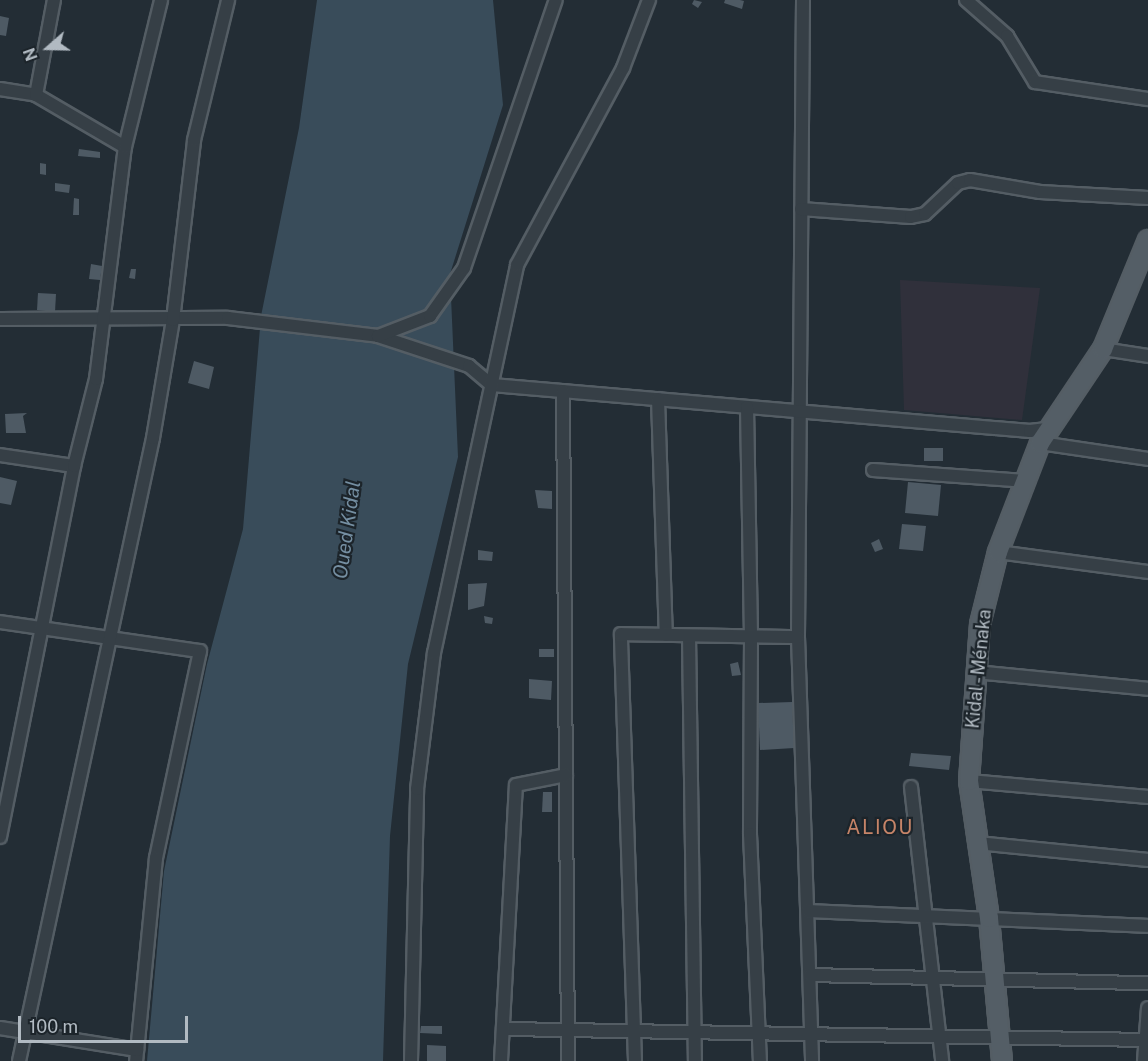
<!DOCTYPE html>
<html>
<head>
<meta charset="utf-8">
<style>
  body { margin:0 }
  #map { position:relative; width:1148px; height:1061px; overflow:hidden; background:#232d35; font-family:"Public Sans",sans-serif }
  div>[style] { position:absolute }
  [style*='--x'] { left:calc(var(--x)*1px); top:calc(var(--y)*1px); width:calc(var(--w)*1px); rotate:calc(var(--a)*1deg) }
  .medical>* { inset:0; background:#30303b }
  .water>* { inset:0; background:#394c5a }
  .building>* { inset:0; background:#4e5a64 }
  .roads { filter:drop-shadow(2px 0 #545d64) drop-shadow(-2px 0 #545d64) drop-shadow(0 2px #545d64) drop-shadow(0 -2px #545d64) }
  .minor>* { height:12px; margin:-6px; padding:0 6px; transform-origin:6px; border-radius:6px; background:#363f46 }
  .primary>* { height:18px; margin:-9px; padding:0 9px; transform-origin:9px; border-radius:9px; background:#545e66 }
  span { translate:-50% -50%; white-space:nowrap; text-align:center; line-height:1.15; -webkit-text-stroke:4.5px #1c242a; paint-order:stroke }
  .street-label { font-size:18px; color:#b1bac2 }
  .water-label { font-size:20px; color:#758fa2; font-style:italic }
  .neighbourhood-label { font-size:20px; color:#c68468; letter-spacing:1.5px }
  .north { position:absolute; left:18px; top:18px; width:60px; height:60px; -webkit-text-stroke:4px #1c242a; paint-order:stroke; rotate:250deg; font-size:16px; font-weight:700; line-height:24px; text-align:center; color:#b1bac2 }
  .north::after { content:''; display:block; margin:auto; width:21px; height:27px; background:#b1bac2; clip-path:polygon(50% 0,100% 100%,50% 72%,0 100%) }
  .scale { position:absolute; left:18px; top:1016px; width:170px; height:27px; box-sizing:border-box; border:3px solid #b1bac2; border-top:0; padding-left:8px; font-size:18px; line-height:21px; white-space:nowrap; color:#b1bac2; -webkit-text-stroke:4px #1c242a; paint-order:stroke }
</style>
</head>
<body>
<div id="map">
  <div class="medical">
    <div style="clip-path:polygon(900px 280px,1040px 288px,1022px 420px,904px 410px)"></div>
  </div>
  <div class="water">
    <div style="clip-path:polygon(317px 0,493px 0,503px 105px,450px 274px,458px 457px,408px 664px,390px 836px,383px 1061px,147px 1061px,164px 871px,207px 664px,243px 529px,261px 316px,299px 128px)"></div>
  </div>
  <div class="building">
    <div style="clip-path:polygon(694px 0,702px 2px,698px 8px,692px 4px)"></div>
    <div style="clip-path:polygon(725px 0,740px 0,744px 1px,742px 9px,724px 3px)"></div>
    <div style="clip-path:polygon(0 16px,9px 18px,6px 36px,0 35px)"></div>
    <div style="clip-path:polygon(79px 149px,100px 152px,100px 158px,78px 156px)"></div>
    <div style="clip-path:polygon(40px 163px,46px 164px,46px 175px,40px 174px)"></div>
    <div style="clip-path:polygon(55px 183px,70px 185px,69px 193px,55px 191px)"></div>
    <div style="clip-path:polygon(74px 198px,79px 199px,79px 215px,73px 215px)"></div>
    <div style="clip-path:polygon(91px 264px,102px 266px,100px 280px,89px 279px)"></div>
    <div style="clip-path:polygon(131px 269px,136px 269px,135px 279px,129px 278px)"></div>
    <div style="clip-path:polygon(38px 293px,56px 294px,55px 312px,37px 310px)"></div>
    <div style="clip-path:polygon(194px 361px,214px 367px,209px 389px,188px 383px)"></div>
    <div style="clip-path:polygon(27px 413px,23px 416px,26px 433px,6px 433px,5px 414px)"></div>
    <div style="clip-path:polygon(924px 448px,943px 448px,943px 461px,924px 461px)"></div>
    <div style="clip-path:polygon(0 477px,17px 481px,11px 505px,0 503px)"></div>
    <div style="clip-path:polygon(908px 482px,941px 485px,938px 516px,905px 513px)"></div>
    <div style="clip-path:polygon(535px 490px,552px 491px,552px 509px,538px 508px)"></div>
    <div style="clip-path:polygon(902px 524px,926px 526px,923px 551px,899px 549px)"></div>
    <div style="clip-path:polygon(879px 539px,883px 549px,875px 552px,871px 543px)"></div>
    <div style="clip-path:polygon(478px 550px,493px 552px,492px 561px,478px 560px)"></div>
    <div style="clip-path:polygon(487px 583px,484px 606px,468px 610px,468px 584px)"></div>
    <div style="clip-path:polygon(484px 616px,493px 618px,492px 624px,485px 623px)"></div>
    <div style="clip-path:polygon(539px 649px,554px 649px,554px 657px,539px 657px)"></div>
    <div style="clip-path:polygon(738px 662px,741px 675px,732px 676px,730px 664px)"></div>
    <div style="clip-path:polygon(529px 679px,552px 681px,551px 700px,529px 698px)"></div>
    <div style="clip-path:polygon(792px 702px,794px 748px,760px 750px,758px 703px)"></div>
    <div style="clip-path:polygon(911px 753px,951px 756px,949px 770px,909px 766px)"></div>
    <div style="clip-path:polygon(543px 792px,552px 792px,552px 812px,542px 812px)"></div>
    <div style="clip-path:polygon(421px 1026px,442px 1026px,442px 1034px,420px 1033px)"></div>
    <div style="clip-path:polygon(427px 1045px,446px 1046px,446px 1061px,427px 1061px)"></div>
  </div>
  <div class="roads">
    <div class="minor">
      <div style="--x:803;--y:0;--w:637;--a:90.45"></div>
      <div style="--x:798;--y:637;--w:424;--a:88.1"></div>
      <div style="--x:966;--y:0;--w:55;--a:41.3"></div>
      <div style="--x:1007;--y:36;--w:54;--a:58.7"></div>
      <div style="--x:1035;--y:82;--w:114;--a:8.6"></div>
      <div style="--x:0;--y:89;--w:36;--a:9"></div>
      <div style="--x:36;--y:95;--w:103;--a:30.3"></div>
      <div style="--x:36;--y:95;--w:97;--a:-79.3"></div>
      <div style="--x:801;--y:209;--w:110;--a:4.2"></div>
      <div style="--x:911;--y:217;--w:14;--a:-12"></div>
      <div style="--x:925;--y:214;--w:45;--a:-43.2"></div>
      <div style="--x:958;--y:183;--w:12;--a:-14"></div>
      <div style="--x:970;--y:180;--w:71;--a:9.7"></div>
      <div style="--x:1040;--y:192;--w:108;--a:3.2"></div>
      <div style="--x:0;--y:319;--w:228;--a:-0.3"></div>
      <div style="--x:228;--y:318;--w:151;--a:6.8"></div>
      <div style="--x:378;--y:336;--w:96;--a:18.2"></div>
      <div style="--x:469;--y:366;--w:30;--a:40"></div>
      <div style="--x:492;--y:385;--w:540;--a:4.89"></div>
      <div style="--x:1030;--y:431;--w:17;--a:-7"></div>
      <div style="--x:378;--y:336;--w:56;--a:-21"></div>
      <div style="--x:430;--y:316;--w:59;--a:-54.7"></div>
      <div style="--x:464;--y:268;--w:283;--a:-71.1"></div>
      <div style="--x:1103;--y:349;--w:46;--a:8.8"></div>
      <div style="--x:563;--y:391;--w:670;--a:89.57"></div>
      <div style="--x:658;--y:399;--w:236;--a:88.1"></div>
      <div style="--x:747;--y:407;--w:230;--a:89"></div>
      <div style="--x:751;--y:637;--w:197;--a:90.3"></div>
      <div style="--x:750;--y:834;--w:227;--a:87.5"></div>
      <div style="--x:1040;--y:443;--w:109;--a:8.4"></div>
      <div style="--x:0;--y:455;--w:75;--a:8.5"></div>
      <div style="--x:873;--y:470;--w:152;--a:4.1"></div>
      <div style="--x:998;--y:552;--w:151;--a:7.6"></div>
      <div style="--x:0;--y:622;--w:202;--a:8.3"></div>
      <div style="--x:200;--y:651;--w:212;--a:102"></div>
      <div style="--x:156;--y:858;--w:204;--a:95.6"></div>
      <div style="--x:689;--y:636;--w:425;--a:89.2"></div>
      <div style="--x:976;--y:672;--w:173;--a:5.6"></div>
      <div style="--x:969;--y:781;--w:180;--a:5.1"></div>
      <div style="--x:911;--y:787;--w:276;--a:83.5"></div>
      <div style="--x:0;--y:837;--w:378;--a:-78.7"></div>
      <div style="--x:74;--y:466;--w:90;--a:-75.8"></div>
      <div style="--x:96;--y:379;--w:234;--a:-82.9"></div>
      <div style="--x:125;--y:147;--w:151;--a:-76.2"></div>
      <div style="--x:977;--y:843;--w:172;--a:5.7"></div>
      <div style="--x:808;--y:911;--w:340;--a:2.5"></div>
      <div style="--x:810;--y:975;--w:338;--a:1.4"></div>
      <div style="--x:0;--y:1028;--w:139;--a:9.1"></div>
      <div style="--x:505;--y:1029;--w:643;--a:0.98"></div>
      <div style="--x:19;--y:1061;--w:637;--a:-77.86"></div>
      <div style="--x:153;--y:438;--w:120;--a:-80.4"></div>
      <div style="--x:173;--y:320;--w:181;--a:-83.3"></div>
      <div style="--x:194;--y:140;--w:144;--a:-76.3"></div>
      <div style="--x:411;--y:1061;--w:272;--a:-88.7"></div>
      <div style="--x:417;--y:789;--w:137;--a:-82.9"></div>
      <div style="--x:434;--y:653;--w:397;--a:-77.9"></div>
      <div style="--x:517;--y:265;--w:224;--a:-61.7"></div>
      <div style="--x:623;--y:68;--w:73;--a:-69.1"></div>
      <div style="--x:501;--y:1061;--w:276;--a:-86.9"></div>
      <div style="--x:516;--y:785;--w:51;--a:-11.3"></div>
      <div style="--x:635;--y:1061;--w:427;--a:-91.9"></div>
      <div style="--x:621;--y:634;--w:177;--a:1"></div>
      <div style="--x:1144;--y:1061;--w:53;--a:-85.7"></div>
    </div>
    <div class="primary">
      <div style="--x:1002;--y:1061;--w:144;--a:-95.2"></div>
      <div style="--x:989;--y:918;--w:138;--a:-98.3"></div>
      <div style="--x:969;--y:781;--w:157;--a:-86"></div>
      <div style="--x:980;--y:624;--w:74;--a:-76"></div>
      <div style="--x:998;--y:552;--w:117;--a:-68.9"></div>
      <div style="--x:1040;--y:443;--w:113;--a:-56.2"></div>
      <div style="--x:1103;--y:349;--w:118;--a:-67.6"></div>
    </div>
  </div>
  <div class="street-label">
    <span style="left:979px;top:669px;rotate:-84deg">Kidal - Ménaka</span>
  </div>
  <div class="water-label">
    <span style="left:347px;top:530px;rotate:-82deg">Oued Kidal</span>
  </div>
  <div class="neighbourhood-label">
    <span style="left:880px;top:827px">ALIOU</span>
  </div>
  <div class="north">N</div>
  <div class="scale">100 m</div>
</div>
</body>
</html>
